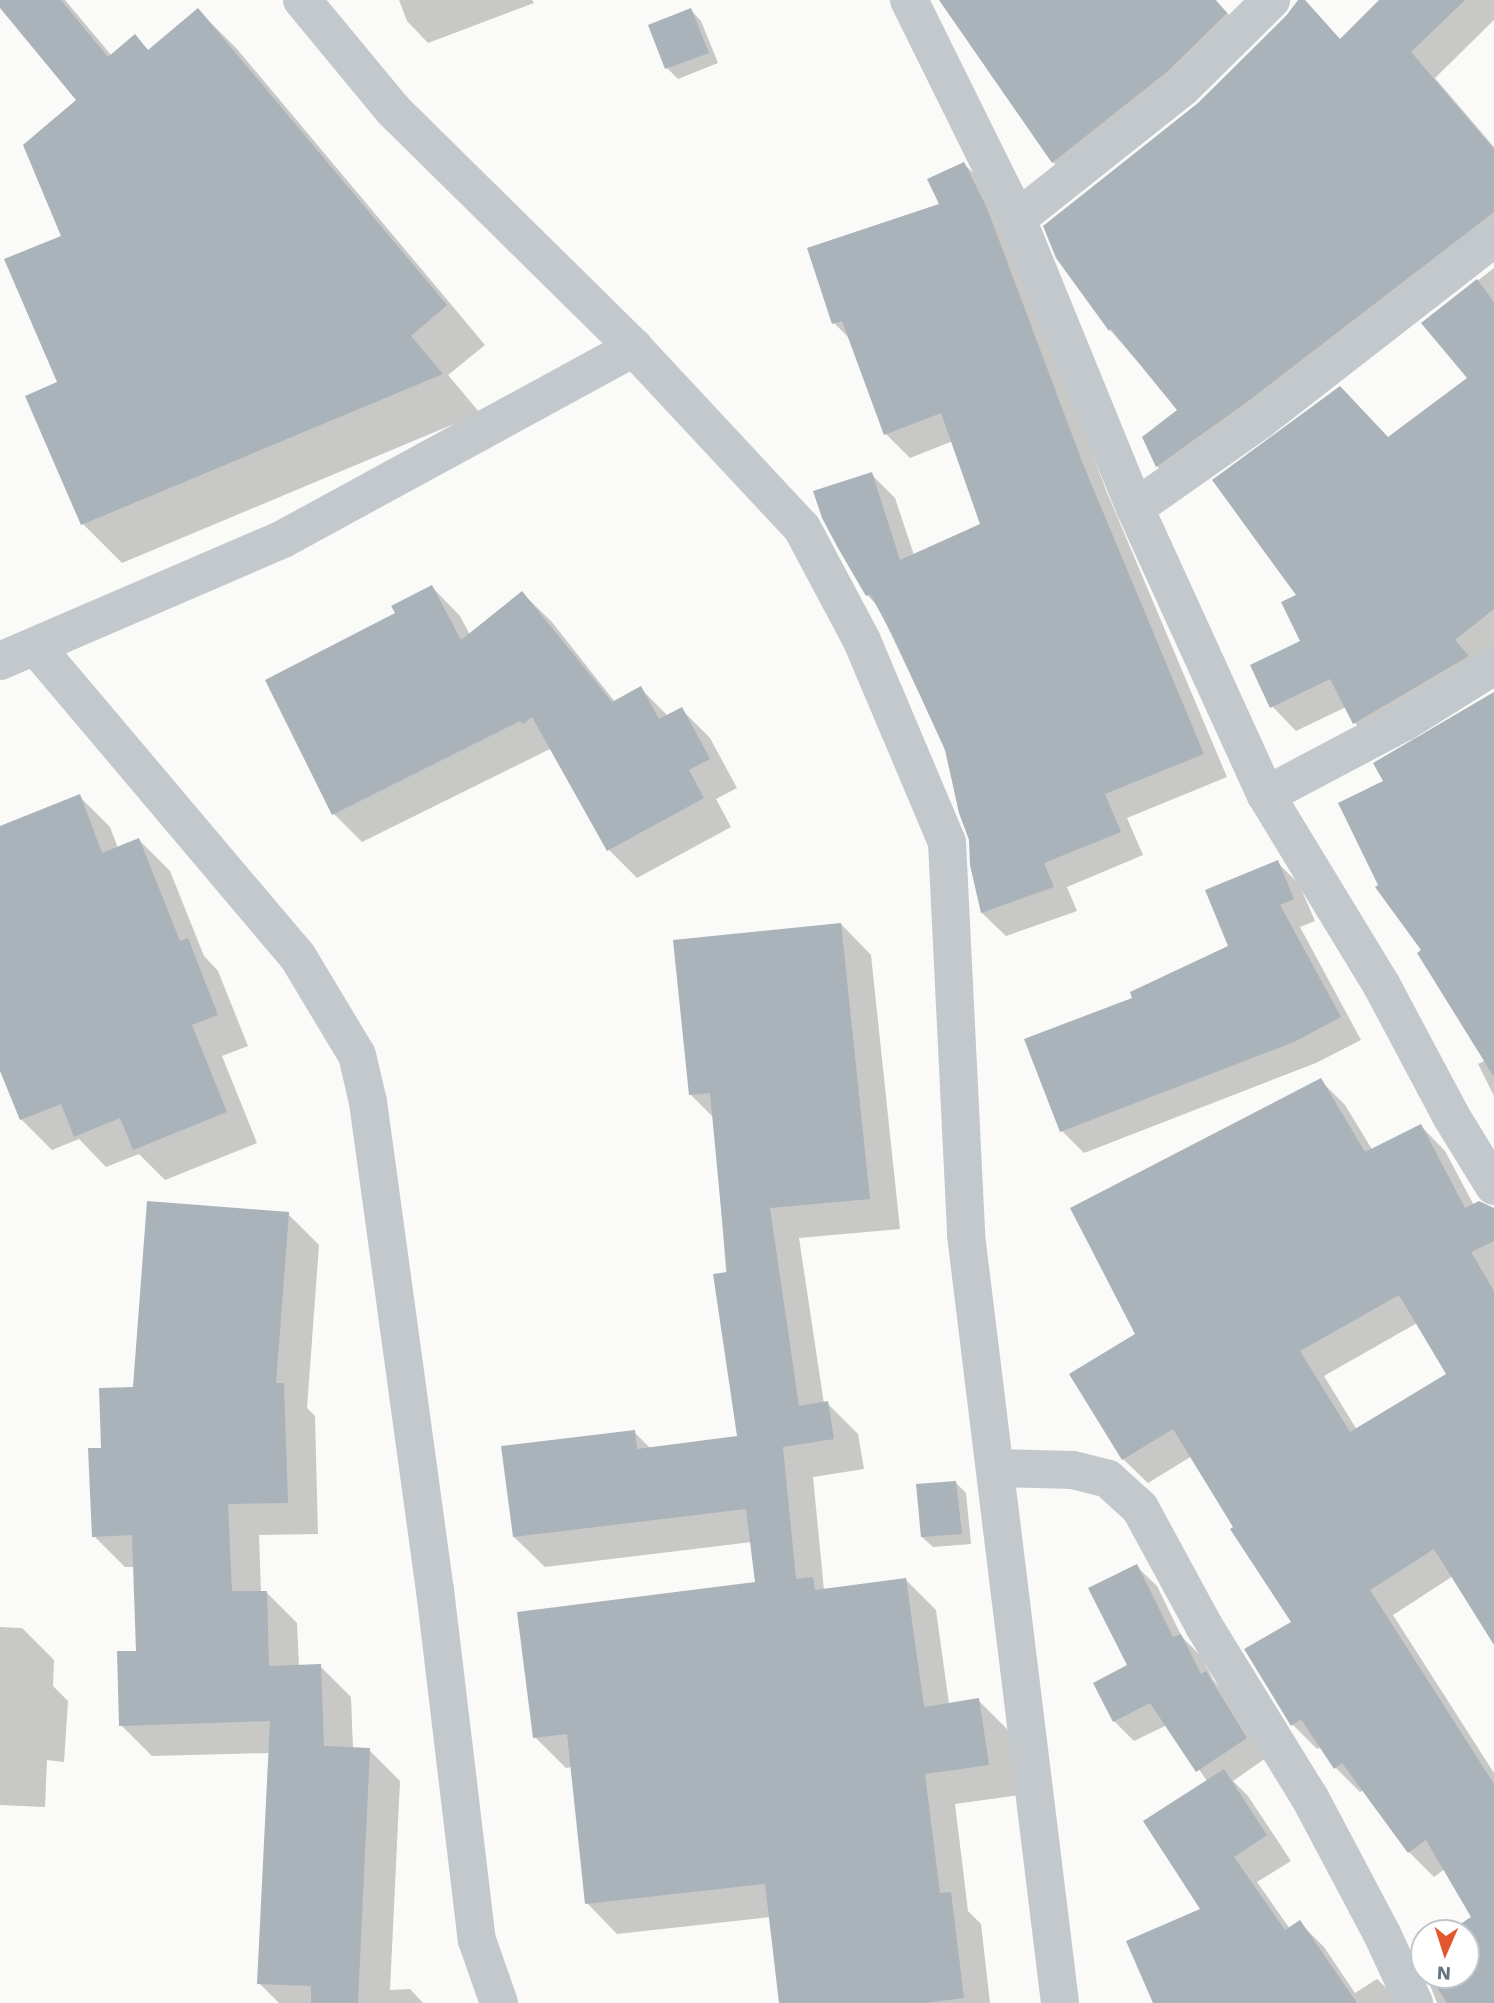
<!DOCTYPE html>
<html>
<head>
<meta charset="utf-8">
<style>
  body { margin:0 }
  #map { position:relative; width:1494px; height:2003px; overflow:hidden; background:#fafaf8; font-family:"Work Sans",sans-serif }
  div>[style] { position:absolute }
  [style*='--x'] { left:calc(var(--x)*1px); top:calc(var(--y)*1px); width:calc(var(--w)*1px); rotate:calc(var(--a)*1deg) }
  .shadow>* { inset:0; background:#0003 }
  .building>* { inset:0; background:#aab3b9 }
  .minor>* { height:38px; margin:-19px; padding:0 19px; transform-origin:19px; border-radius:19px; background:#c3c8cc }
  span { translate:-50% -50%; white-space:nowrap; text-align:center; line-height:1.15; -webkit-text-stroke:7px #fff; paint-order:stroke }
  .north { position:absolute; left:1410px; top:1919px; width:70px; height:70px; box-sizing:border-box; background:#fff; border:2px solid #c1c8cd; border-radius:50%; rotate:183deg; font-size:19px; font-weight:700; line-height:28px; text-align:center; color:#657683 }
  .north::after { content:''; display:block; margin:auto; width:24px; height:32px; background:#e4572e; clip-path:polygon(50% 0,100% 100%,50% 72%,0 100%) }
</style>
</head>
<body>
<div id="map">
  <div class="shadow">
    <div style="clip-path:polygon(0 0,65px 0,112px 56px,135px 37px,149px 51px,198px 10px,237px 49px,485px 345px,448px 375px,480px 413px,122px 563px,83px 524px,60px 383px,63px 237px,79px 101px,0 5px)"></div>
    <div style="clip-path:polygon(399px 0,532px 0,534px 3px,428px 43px,407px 21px)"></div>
    <div style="clip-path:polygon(941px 0,1216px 0,1250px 39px,1078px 187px,1053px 162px)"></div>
    <div style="clip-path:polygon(1301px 0,1341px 40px,1381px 0,1494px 0,1494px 20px,1435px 78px,1494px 147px,1494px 254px,1182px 490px,1157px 466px,1180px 410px,1110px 330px,1058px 257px)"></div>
    <div style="clip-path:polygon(691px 10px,701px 21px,718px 63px,678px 79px,667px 68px,650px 26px)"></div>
    <div style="clip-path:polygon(964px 164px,988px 187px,1010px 233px,1106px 490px,1227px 777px,1127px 818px,1143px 855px,1067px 887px,1077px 911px,1006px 936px,982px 913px,972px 865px,971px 840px,946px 749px,877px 605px,867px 595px,823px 518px,871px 474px,895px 498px,914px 555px,982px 525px,953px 441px,910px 458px,886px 434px,851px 340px,834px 323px,941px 205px)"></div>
    <div style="clip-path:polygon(1494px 268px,1494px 680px,1379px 748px,1355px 723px,1346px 707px,1296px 731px,1272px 706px,1302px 642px,1299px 596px,1389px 439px,1470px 378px,1423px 323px)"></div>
    <div style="clip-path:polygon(432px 587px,460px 616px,470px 635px,522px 593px,551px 621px,615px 702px,640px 688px,668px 716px,681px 709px,710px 738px,737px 788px,716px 799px,731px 827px,637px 878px,609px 850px,550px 749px,362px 842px,334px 814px,397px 613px)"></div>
    <div style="clip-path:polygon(1494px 693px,1494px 1096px,1478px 1064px,1486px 1060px,1424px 951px,1380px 885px,1385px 782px)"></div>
    <div style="clip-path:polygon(79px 796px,110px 827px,118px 848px,139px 840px,170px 871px,204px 956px,218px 971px,248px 1046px,222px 1056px,257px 1143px,165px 1180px,139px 1154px,106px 1167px,79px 1139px,52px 1150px,21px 1119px,0 1067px,0 842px)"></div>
    <div style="clip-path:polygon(1277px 862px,1299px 884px,1315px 921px,1300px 927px,1361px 1040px,1316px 1063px,1084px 1153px,1062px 1131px,1134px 999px,1230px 947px)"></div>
    <div style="clip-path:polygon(841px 924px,871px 955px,900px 1229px,799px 1238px,824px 1404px,827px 1403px,858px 1434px,864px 1469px,813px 1477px,824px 1590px,906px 1580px,936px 1610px,949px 1704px,978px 1700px,1008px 1730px,1019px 1795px,955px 1804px,968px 1911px,981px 1924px,990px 2003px,781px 2003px,770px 1917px,617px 1934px,587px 1903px,572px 1767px,566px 1768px,535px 1737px,757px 1584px,752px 1542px,545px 1567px,514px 1537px,634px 1432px,651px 1449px,739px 1437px,714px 1118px,691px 1095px)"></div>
    <div style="clip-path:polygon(evenodd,1320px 1080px,1345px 1105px,1373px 1151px,1421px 1126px,1445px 1151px,1484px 1224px,1494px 1235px,1494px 1642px,1453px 1576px,1393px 1615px,1494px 1773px,1494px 2003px,1437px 2003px,1426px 1975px,1466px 1975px,1466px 1933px,1450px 1933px,1474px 1918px,1445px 1869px,1434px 1877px,1409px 1852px,1364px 1790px,1360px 1792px,1335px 1767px,1321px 1747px,1317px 1749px,1292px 1724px,1293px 1623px,1192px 1456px,1148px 1483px,1123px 1459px,1137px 1335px,1320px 1080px,1417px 1323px,1448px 1374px,1357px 1430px,1324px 1376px,1417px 1323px)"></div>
    <div style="clip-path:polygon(288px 1214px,319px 1245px,307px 1408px,315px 1416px,318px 1534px,259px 1535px,261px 1592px,266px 1592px,297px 1623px,299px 1667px,320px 1666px,351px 1697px,353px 1749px,369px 1750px,400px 1781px,390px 1990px,410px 1989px,423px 2003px,279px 2003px,259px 1983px,270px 1753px,152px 1756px,121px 1725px,137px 1652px,134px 1567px,125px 1567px,94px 1536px,103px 1450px,135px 1389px)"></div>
    <div style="clip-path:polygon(955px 1482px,966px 1493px,971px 1544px,933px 1547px,922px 1537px)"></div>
    <div style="clip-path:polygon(1136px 1566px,1157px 1586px,1182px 1637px,1201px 1656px,1214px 1681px,1226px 1694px,1266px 1758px,1233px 1781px,1248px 1796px,1291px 1861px,1257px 1882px,1290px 1929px,1300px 1923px,1324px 1947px,1355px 1993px,1377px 1979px,1402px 2003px,1155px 2003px,1203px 1910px,1208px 1782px,1167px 1725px,1134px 1741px,1114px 1721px,1130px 1666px)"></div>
    <div style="clip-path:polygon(0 1627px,22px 1628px,54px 1660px,53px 1686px,68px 1701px,64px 1762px,47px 1760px,45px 1807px,0 1805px)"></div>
    <div style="clip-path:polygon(1424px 1949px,1424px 1971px,1417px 1954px)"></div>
  </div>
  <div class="building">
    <div style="clip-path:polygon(0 0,61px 0,108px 57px,135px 34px,148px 50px,198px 8px,447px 305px,411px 336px,443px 374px,81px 525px,25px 396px,57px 382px,4px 259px,61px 236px,23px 145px,76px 100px,0 8px)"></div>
    <div style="clip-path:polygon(939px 0,1215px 0,1227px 13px,1168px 71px,1052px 163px)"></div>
    <div style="clip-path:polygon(1298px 0,1305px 0,1340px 39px,1379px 0,1465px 0,1411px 52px,1494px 149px,1494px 212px,1247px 402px,1156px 467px,1142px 437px,1177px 410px,1111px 329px,1109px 331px,1056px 258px,1043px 226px,1198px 103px,1286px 16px)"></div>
    <div style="clip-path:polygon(691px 8px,709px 53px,665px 69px,648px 25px)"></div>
    <div style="clip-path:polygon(964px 162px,987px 208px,1083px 464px,1204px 754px,1105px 794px,1121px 832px,1044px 863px,1054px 887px,981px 913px,970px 865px,969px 840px,959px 813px,945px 750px,892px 634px,870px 594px,866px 596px,838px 548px,822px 518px,813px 491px,872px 472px,900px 560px,980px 524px,941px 413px,884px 435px,842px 321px,832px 324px,807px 248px,939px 204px,927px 179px)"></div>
    <div style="clip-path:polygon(1477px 279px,1494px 302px,1494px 609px,1455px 640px,1469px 656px,1353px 724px,1330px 679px,1270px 708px,1250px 665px,1300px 641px,1281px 602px,1296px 595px,1212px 480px,1340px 386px,1388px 437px,1467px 378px,1421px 323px)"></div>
    <div style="clip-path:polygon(432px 585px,461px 640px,522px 591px,612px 702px,641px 686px,659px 719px,682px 707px,710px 759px,689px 770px,704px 798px,607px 851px,532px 717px,523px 724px,520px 721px,332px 815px,265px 680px,395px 613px,391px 606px)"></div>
    <div style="clip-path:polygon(1494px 692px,1494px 1077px,1417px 953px,1421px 950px,1375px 887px,1378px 885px,1338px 803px,1383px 781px,1373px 763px)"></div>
    <div style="clip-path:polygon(80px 794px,102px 853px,139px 838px,180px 941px,188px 938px,218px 1015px,192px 1025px,227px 1112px,133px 1150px,120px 1118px,74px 1137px,61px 1104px,20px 1120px,0 1071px,0 826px)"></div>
    <div style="clip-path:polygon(1278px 860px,1294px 899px,1280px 905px,1341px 1017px,1294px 1042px,1060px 1132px,1024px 1039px,1132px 998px,1130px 992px,1228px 946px,1205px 890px)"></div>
    <div style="clip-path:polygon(841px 923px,870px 1199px,770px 1208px,799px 1406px,828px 1401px,834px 1439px,783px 1447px,796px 1579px,813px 1577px,815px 1590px,906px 1578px,924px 1707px,979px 1698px,989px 1765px,925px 1774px,940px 1893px,951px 1892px,964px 1998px,925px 2003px,779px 2003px,765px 1884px,585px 1904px,567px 1734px,533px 1738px,517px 1612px,755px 1582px,746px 1509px,513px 1537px,501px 1446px,635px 1430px,637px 1449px,737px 1436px,713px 1274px,727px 1272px,710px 1093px,689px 1095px,673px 940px)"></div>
    <div style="clip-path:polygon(evenodd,1321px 1078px,1365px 1152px,1421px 1124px,1465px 1208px,1479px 1201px,1494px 1208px,1494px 1241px,1471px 1252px,1494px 1291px,1494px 1645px,1434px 1549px,1370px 1590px,1494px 1784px,1494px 2003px,1447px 2003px,1429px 1975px,1466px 1975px,1466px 1933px,1447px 1933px,1471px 1917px,1426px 1840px,1408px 1853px,1342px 1763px,1334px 1769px,1301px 1719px,1291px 1726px,1244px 1649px,1291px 1622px,1230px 1529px,1233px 1527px,1173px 1429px,1122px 1460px,1069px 1374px,1135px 1334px,1070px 1208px,1321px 1078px,1399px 1295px,1446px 1374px,1350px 1432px,1300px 1351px,1399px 1295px)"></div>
    <div style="clip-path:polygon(147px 1201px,289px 1212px,276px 1383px,284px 1383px,288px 1503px,228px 1504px,232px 1591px,267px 1591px,269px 1666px,321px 1664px,324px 1746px,370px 1748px,358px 2003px,311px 2003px,311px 1986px,257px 1984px,270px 1721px,119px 1726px,117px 1651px,136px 1651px,132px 1535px,92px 1537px,88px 1448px,101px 1448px,99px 1388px,133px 1387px)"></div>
    <div style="clip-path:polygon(956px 1481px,962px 1534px,921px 1537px,916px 1484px)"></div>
    <div style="clip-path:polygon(1137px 1564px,1173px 1637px,1181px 1634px,1201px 1674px,1206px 1671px,1247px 1738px,1196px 1772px,1150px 1703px,1113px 1722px,1093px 1683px,1127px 1665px,1088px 1588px)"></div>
    <div style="clip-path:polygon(1224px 1769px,1267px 1835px,1234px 1857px,1285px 1930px,1300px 1920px,1357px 2003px,1153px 2003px,1126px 1941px,1200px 1909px,1143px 1821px)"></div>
  </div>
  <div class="minor">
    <div style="--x:302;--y:0;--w:143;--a:50.4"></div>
    <div style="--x:393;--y:110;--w:339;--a:44.6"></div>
    <div style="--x:634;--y:348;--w:246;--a:47"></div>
    <div style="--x:802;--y:528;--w:128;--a:62"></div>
    <div style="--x:862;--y:641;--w:218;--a:67.1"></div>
    <div style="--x:947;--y:842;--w:393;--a:87.2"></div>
    <div style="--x:966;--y:1235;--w:774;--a:83.02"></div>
    <div style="--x:909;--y:0;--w:244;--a:63.7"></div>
    <div style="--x:1017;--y:219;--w:312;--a:67.8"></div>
    <div style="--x:1135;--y:508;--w:315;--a:65.5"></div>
    <div style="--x:1266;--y:795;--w:223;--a:58.7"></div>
    <div style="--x:1382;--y:986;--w:147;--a:62"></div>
    <div style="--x:1451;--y:1116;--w:82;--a:58.4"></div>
    <div style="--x:1017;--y:219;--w:212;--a:-38.5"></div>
    <div style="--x:1183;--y:87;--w:124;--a:-44.7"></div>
    <div style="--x:1135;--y:508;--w:153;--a:-35.1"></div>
    <div style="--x:1260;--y:420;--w:296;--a:-37.9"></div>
    <div style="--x:36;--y:647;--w:406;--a:49.8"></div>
    <div style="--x:298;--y:957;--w:114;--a:59"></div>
    <div style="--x:357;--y:1055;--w:48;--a:76.8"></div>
    <div style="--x:368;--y:1102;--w:493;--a:82.2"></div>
    <div style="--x:435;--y:1590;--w:353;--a:83.2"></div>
    <div style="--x:477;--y:1940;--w:67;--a:70.8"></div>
    <div style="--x:0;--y:661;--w:308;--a:-23.3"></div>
    <div style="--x:283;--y:539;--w:400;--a:-28.6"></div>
    <div style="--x:1266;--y:795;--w:156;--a:-27.9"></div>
    <div style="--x:1404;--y:722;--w:106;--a:-31.9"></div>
    <div style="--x:996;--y:1468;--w:77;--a:1.5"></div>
    <div style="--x:1073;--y:1470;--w:36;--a:14"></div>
    <div style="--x:1108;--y:1479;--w:43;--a:42.2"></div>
    <div style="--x:1140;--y:1508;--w:134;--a:61.5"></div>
    <div style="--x:1204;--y:1626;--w:202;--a:58.4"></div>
    <div style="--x:1310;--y:1798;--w:154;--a:62.1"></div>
    <div style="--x:1382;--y:1934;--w:76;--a:65.1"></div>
  </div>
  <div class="north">N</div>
</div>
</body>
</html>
